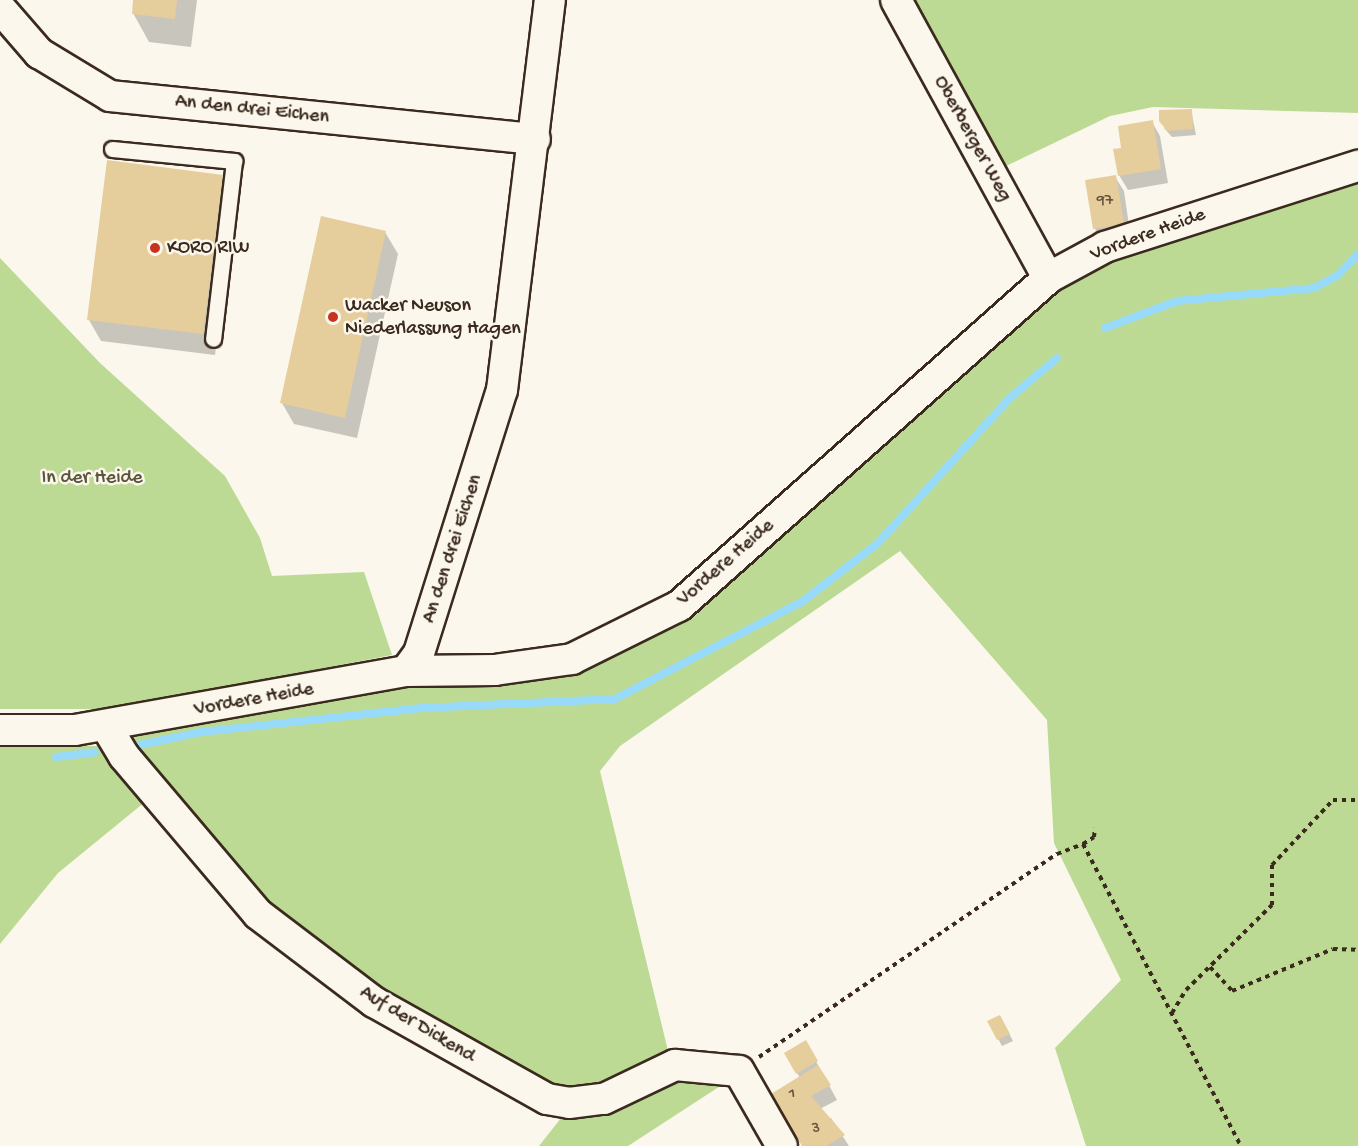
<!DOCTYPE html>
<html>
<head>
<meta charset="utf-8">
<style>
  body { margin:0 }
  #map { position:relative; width:1358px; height:1146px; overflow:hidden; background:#fbf7ec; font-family:"Gochi Hand",sans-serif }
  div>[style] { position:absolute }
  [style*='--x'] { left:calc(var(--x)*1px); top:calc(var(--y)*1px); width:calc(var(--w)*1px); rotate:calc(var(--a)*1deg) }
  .green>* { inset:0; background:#bcda93 }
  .shadow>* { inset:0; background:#0003 }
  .stream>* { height:8px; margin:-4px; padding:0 4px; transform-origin:4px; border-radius:4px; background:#98dafa }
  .building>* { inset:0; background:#e6cd9c }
  .path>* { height:4px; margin-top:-2px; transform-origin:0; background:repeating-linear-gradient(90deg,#3b2a1e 0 4.5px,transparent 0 9px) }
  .roads { filter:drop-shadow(2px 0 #3b2a1e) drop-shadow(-2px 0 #3b2a1e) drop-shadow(0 2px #3b2a1e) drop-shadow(0 -2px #3b2a1e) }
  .service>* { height:15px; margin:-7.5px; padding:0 7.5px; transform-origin:7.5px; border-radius:7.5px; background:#fbf7ec }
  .minor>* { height:30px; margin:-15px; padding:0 15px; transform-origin:15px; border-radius:15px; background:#fbf7ec }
  .dots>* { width:16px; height:16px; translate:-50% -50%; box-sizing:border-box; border:3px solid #fbf7ec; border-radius:50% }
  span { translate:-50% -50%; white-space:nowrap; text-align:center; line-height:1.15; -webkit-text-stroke:5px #fbf7ec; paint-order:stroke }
  .number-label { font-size:16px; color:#66533e }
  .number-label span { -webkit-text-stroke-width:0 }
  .street-label { font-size:20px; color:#3b2a1e }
  .poi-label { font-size:20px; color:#3b2a1e }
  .left { translate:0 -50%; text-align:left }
  .park-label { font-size:20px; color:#5b563b }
</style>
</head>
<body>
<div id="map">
  <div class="green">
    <div style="clip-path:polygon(905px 0,1358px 0,1358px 113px,1153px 107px,1110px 116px,1002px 168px)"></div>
    <div style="clip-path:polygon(1358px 171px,1358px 1146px,1086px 1146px,1055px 1048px,1121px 980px,1054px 843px,1047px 720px,900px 551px,620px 746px,600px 771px,670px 1059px,564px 1097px,301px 944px,178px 811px,131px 740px,134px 733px,424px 680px,571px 670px,684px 611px,1054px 283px,1108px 255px)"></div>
    <div style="clip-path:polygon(0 258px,100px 363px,225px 476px,260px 538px,272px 576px,364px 572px,392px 655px,112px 709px,0 709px)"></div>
    <div style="clip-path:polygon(0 745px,101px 746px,151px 797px,58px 873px,0 944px)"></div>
    <div style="clip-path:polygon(677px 1074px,728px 1081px,628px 1146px,539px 1146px,565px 1113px)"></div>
  </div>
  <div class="shadow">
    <div style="clip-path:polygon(135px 0,197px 0,191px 47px,149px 42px,133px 13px)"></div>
    <div style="clip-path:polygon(1191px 110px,1196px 135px,1172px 137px,1164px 128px)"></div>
    <div style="clip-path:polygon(1152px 122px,1160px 136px,1168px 183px,1128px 190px,1119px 175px,1123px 149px)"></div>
    <div style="clip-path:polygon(222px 177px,234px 198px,215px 355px,101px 341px,89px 320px)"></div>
    <div style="clip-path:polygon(1115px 177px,1124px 191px,1131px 239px,1103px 243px,1095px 229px,1087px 181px)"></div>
    <div style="clip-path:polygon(385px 232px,398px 254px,357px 438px,294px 424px,282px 403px)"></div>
    <div style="clip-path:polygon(1000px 1016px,1013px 1041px,1002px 1046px,989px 1022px)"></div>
    <div style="clip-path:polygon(806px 1043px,837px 1100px,818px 1110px,825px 1121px,831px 1118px,849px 1146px,803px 1146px,800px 1078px,786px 1054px)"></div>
  </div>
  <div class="stream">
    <div style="--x:1105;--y:328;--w:77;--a:-20.6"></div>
    <div style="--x:1177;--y:301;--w:138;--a:-5.4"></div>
    <div style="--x:1314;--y:288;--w:26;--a:-28"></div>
    <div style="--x:1337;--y:276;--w:30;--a:-46"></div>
    <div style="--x:139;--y:745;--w:63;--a:-11.8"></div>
    <div style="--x:201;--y:732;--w:222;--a:-6.2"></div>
    <div style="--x:422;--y:708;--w:193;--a:-2.7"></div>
    <div style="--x:615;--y:699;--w:212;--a:-27.5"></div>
    <div style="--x:803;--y:601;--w:95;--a:-37.7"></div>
    <div style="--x:878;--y:543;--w:197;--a:-47.7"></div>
    <div style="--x:1011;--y:397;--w:60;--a:-40.3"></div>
    <div style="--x:56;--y:757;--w:39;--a:-7"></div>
  </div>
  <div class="building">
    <div style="clip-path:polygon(133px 0,177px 0,175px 19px,132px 14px)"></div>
    <div style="clip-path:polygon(1192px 109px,1193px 129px,1167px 131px,1159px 121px,1159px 110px)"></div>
    <div style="clip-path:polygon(1153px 120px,1161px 169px,1118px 176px,1113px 149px,1121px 148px,1118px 126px)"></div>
    <div style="clip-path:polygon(107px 160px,223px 175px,203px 334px,87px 320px)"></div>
    <div style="clip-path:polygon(1116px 175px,1124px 224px,1093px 229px,1085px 180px)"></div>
    <div style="clip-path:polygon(321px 216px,386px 231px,345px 418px,280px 403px)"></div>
    <div style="clip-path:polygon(1000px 1015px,1010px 1034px,997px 1040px,987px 1021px)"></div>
    <div style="clip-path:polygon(806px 1040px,818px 1061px,796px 1074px,784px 1053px)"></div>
    <div style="clip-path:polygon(818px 1065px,831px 1085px,811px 1096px,845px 1135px,826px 1146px,802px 1146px,771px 1094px)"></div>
  </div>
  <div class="path">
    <div style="--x:1083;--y:844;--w:13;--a:-32"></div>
    <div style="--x:1094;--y:837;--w:9;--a:-84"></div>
    <div style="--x:1210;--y:967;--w:33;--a:47"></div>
    <div style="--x:1232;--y:991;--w:109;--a:-22.6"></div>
    <div style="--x:1333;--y:949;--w:25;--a:2"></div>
    <div style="--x:1172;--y:1013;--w:27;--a:-59"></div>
    <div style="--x:1186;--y:990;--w:121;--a:-44.7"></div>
    <div style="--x:1272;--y:905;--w:40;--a:-90"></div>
    <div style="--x:1272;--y:865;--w:89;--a:-46.8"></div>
    <div style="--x:1333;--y:800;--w:25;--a:0"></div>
    <div style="--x:759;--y:1057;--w:361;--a:-34.3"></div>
    <div style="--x:1057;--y:854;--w:28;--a:-21"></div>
    <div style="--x:1083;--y:844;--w:341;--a:62.4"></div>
  </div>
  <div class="roads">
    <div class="service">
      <div style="--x:112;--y:149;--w:123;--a:5.6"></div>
      <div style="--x:234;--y:161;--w:179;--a:96.7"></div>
    </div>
    <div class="minor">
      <div style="--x:896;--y:0;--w:317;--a:61.3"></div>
      <div style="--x:0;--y:8;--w:60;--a:49.1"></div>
      <div style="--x:39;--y:53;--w:83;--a:31.2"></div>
      <div style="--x:110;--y:96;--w:427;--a:5.8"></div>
      <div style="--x:406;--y:671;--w:22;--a:-54"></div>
      <div style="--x:419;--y:653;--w:276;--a:-72.5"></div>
      <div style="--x:502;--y:390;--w:393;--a:-83"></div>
      <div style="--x:106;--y:726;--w:35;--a:59"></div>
      <div style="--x:124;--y:756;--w:207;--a:49.7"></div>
      <div style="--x:258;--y:914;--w:146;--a:37.2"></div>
      <div style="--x:374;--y:1002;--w:198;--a:29.3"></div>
      <div style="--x:547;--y:1099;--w:22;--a:10"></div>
      <div style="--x:569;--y:1103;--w:35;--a:-7"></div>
      <div style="--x:604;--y:1099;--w:79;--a:-25.6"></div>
      <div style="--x:675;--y:1065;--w:64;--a:5.4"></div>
      <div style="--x:739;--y:1071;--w:86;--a:60.2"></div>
      <div style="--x:0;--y:730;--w:75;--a:0"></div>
      <div style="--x:75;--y:730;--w:336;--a:-10.1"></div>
      <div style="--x:406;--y:671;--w:89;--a:-0.6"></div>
      <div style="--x:495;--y:670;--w:78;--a:-8.1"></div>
      <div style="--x:572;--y:659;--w:119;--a:-26.4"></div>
      <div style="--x:679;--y:606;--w:494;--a:-41.6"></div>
      <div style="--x:1048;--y:278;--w:65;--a:-28.5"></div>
      <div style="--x:1105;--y:247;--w:266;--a:-17.8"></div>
    </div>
  </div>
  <div class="dots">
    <div style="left:155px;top:248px;background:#c8321e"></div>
    <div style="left:333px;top:317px;background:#c8321e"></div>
  </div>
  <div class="number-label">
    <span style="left:1105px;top:202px">97</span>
    <span style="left:792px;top:1095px">1</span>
    <span style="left:816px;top:1130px">3</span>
  </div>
  <div class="street-label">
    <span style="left:252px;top:110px;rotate:6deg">An den drei Eichen</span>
    <span style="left:972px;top:139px;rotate:61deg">Oberberger Weg</span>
    <span style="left:1148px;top:235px;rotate:-20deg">Vordere Heide</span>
    <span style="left:453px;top:549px;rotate:-72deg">An den drei Eichen</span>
    <span style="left:726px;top:563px;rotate:-41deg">Vordere Heide</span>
    <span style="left:254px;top:700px;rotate:-10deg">Vordere Heide</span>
    <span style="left:417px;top:1025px;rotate:31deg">Auf der Dickend</span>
  </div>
  <div class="poi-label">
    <span class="left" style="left:167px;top:248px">KORO RIW</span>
    <span class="left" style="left:345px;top:318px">Wacker Neuson<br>Niederlassung Hagen</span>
  </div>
  <div class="park-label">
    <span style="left:92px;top:478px">In der Heide</span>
  </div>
</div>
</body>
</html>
